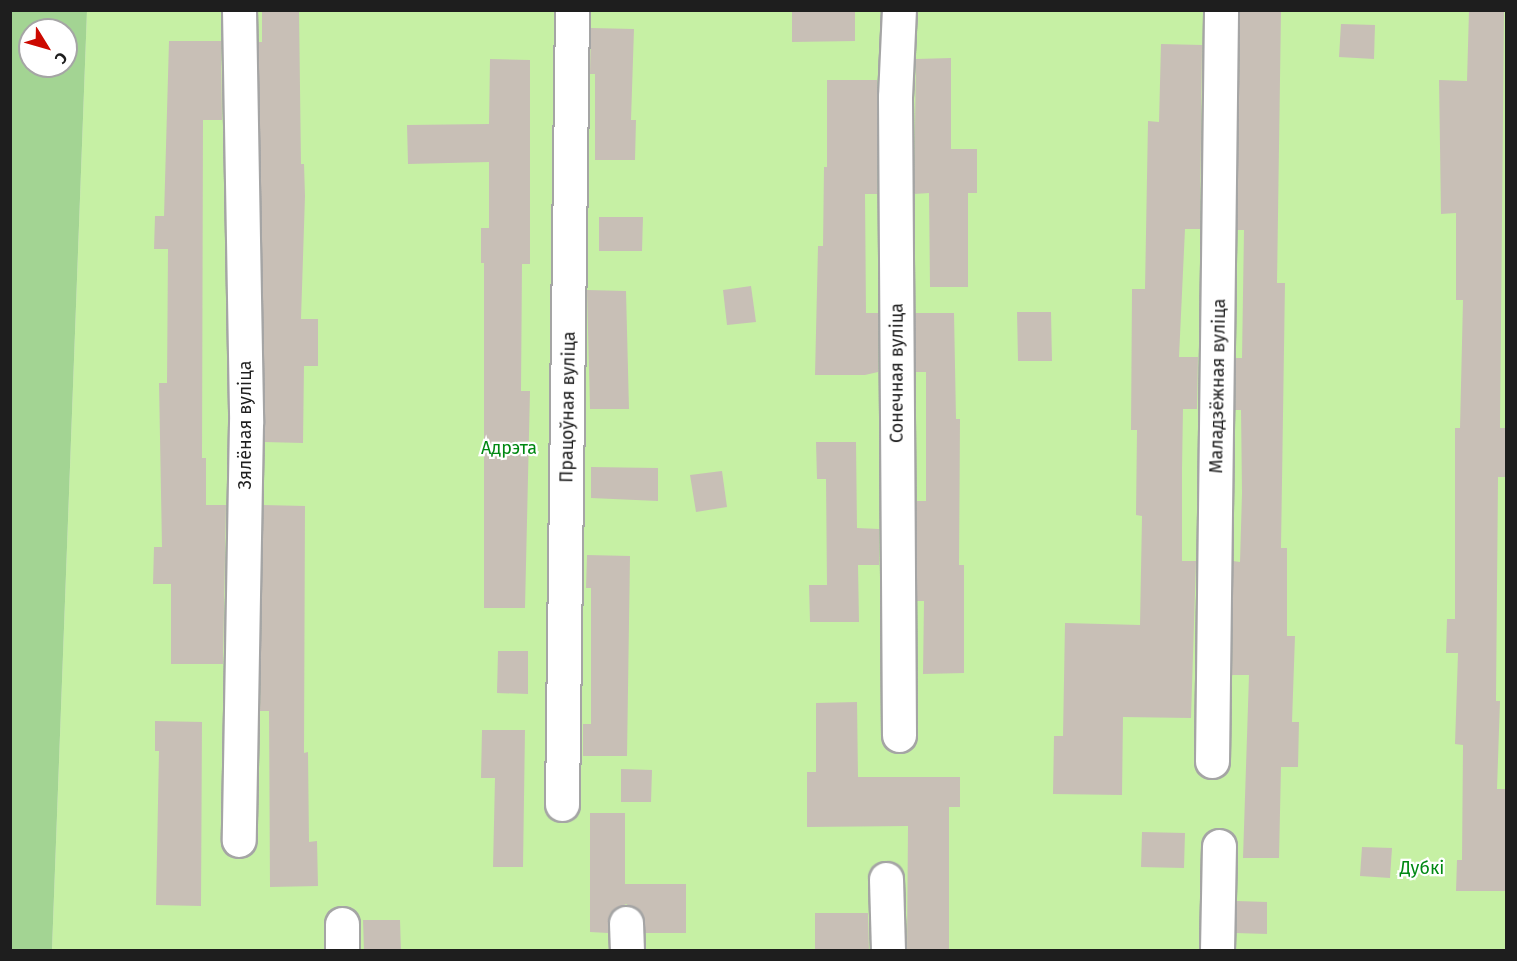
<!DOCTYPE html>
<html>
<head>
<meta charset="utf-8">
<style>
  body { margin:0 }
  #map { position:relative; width:1517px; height:961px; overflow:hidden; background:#f0ece3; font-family:"Fira Sans",sans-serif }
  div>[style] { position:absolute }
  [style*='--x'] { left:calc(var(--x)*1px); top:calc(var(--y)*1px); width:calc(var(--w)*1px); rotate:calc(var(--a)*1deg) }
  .grass>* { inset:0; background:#c6f0a4 }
  .forest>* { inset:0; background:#a3d493 }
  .building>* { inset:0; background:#c8bfb6 }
  .roads { filter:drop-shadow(2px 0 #a5a5a5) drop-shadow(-2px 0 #a5a5a5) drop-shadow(0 2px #a5a5a5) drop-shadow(0 -2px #a5a5a5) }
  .minor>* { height:33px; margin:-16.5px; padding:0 16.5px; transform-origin:16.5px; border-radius:16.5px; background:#fff }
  span { translate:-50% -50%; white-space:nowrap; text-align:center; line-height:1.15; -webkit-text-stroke:4.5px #fff; paint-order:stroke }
  .street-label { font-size:18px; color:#1e1e1e }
  .park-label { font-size:18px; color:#008812 }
  .frame { position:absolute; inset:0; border:12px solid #1e1e1e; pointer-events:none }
  .north { position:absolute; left:18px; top:18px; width:60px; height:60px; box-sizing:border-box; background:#fff; border:2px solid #a5a5a5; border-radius:50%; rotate:127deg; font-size:16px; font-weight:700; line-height:24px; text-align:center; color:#1e1e1e }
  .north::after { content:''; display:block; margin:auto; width:21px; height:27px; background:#cc0900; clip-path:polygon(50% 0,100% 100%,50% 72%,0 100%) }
</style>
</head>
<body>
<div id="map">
  <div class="grass">
    <div style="clip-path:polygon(87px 11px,1506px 11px,1506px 950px,52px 950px)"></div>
  </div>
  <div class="forest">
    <div style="clip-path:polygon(evenodd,10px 11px,87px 11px,52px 950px,10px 950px,10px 11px,30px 30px,66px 30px,66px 66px,30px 66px,30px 30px)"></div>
  </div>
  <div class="building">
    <div style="clip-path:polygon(792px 10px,855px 10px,855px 41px,792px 42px)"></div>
    <div style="clip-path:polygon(1469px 10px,1504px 10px,1500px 428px,1506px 428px,1506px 477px,1498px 477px,1496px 701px,1500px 701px,1497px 789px,1506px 789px,1506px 891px,1456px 891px,1457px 860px,1462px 860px,1463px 745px,1455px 744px,1458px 653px,1446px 653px,1447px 619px,1455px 619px,1455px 428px,1460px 428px,1463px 300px,1456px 300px,1456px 213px,1441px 214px,1439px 80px,1467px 81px)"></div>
    <div style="clip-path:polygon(299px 11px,301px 164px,304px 164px,305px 196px,301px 319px,318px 319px,318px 366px,304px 366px,303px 443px,264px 442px,258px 42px,262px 42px,262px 12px)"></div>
    <div style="clip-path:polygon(1240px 11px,1281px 12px,1277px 283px,1285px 283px,1281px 548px,1287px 548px,1287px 636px,1295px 636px,1292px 722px,1299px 722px,1298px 767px,1281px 767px,1279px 858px,1243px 858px,1249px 675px,1232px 675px,1233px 561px,1240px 562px,1242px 493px,1241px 410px,1235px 410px,1236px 358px,1242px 358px,1244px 230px,1237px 230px)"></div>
    <div style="clip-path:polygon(1341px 24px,1375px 25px,1374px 59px,1339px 57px)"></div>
    <div style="clip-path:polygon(591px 28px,634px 29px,631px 120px,636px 120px,635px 160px,595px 160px,595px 74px,590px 74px)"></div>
    <div style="clip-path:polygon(169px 41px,221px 41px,222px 120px,203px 120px,202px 458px,206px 458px,206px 505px,226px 505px,223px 664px,171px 664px,171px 584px,153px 584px,154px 547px,162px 547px,159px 383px,167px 383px,168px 249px,154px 249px,155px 216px,164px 216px)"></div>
    <div style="clip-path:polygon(1161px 44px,1202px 45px,1200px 229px,1185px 229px,1179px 357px,1198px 357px,1197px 409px,1183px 409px,1182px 469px,1182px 561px,1196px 561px,1191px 718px,1123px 717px,1122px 795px,1053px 794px,1054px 736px,1063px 736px,1065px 623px,1140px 625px,1142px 516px,1136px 515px,1137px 430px,1131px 430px,1132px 289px,1145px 289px,1148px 121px,1159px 122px)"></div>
    <div style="clip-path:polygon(951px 58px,951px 149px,977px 149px,977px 193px,968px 193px,968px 287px,930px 287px,929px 193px,914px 194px,916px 59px)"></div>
    <div style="clip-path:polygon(490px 59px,530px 60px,530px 264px,522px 264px,521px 391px,530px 391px,525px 608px,484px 608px,484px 263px,481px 263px,481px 228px,489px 228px,489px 162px,408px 164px,407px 125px,489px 124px)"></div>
    <div style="clip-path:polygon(827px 80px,877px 80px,877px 194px,865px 194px,866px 313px,878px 313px,878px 372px,865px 375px,815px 375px,818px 246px,823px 246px,824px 167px,827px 167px)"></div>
    <div style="clip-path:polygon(599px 217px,643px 217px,642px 251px,599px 251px)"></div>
    <div style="clip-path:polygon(751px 286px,756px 322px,727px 325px,723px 290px)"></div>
    <div style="clip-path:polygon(587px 290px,626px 291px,629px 409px,590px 409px)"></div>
    <div style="clip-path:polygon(1017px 312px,1051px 312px,1052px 361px,1018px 361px)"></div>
    <div style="clip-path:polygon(915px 313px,954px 313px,956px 419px,960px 419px,959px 565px,964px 565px,964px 673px,923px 674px,924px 601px,917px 601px,917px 501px,926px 501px,926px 372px,915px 372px)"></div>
    <div style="clip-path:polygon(816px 442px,856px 442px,857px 528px,879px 529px,879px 565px,858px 565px,859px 622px,810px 622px,809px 585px,827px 585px,826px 479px,817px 479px)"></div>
    <div style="clip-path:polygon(591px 467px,658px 468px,658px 501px,591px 498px)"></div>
    <div style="clip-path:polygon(722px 471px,727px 507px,696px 512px,690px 475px)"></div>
    <div style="clip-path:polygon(263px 505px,305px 506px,304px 753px,308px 752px,309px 842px,317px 841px,318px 886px,270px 887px,269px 711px,260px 711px)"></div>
    <div style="clip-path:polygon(587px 555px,630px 556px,627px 756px,583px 756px,583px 724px,591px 724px,591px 588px,586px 588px)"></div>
    <div style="clip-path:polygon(498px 651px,528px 651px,528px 694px,497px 693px)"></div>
    <div style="clip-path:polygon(857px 702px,858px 777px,960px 777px,960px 807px,949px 807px,949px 951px,907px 951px,908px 826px,807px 827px,807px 772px,816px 772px,816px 703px)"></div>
    <div style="clip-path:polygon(155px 721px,202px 722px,201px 906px,156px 905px,159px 751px,155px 751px)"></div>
    <div style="clip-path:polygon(482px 730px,525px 730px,523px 867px,493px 867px,495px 778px,481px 778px)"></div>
    <div style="clip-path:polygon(621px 769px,652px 770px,651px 802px,621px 802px)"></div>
    <div style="clip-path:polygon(590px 813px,625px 813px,625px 884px,686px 884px,686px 933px,645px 933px,642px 913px,626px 904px,610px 914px,608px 933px,590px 932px)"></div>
    <div style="clip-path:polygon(1142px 832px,1185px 833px,1184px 868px,1141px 867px)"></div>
    <div style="clip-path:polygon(1362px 847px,1392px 848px,1390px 878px,1360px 876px)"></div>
    <div style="clip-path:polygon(1237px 901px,1267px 902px,1267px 934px,1236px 933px)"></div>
    <div style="clip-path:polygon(815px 913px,868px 913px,869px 951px,815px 951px)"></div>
    <div style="clip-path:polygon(363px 920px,400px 920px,401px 951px,364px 951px)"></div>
  </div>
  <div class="roads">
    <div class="minor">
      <div style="--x:239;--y:10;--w:413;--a:89"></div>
      <div style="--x:246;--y:423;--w:417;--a:91"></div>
      <div style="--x:899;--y:735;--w:638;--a:-90.36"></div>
      <div style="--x:895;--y:97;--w:87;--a:-87.4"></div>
      <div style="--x:1212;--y:761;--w:751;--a:-89.31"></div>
      <div style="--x:562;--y:804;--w:794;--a:-89.28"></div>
      <div style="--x:886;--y:879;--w:71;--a:88.4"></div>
      <div style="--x:626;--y:923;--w:27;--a:88"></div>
      <div style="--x:342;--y:924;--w:26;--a:90"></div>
      <div style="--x:1217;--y:950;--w:104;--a:-88.9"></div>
    </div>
  </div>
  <div class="street-label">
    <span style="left:897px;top:373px;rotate:-90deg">Сонечная вуліца</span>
    <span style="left:1218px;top:386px;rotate:-89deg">Маладзёжная вуліца</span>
    <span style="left:568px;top:407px;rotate:-89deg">Працоўная вуліца</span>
    <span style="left:245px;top:425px;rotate:-90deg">Зялёная вуліца</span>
  </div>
  <div class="park-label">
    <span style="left:509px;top:448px">Адрэта</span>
    <span style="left:1422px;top:868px">Дубкі</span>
  </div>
  <div class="frame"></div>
  <div class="north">С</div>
</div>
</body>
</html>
